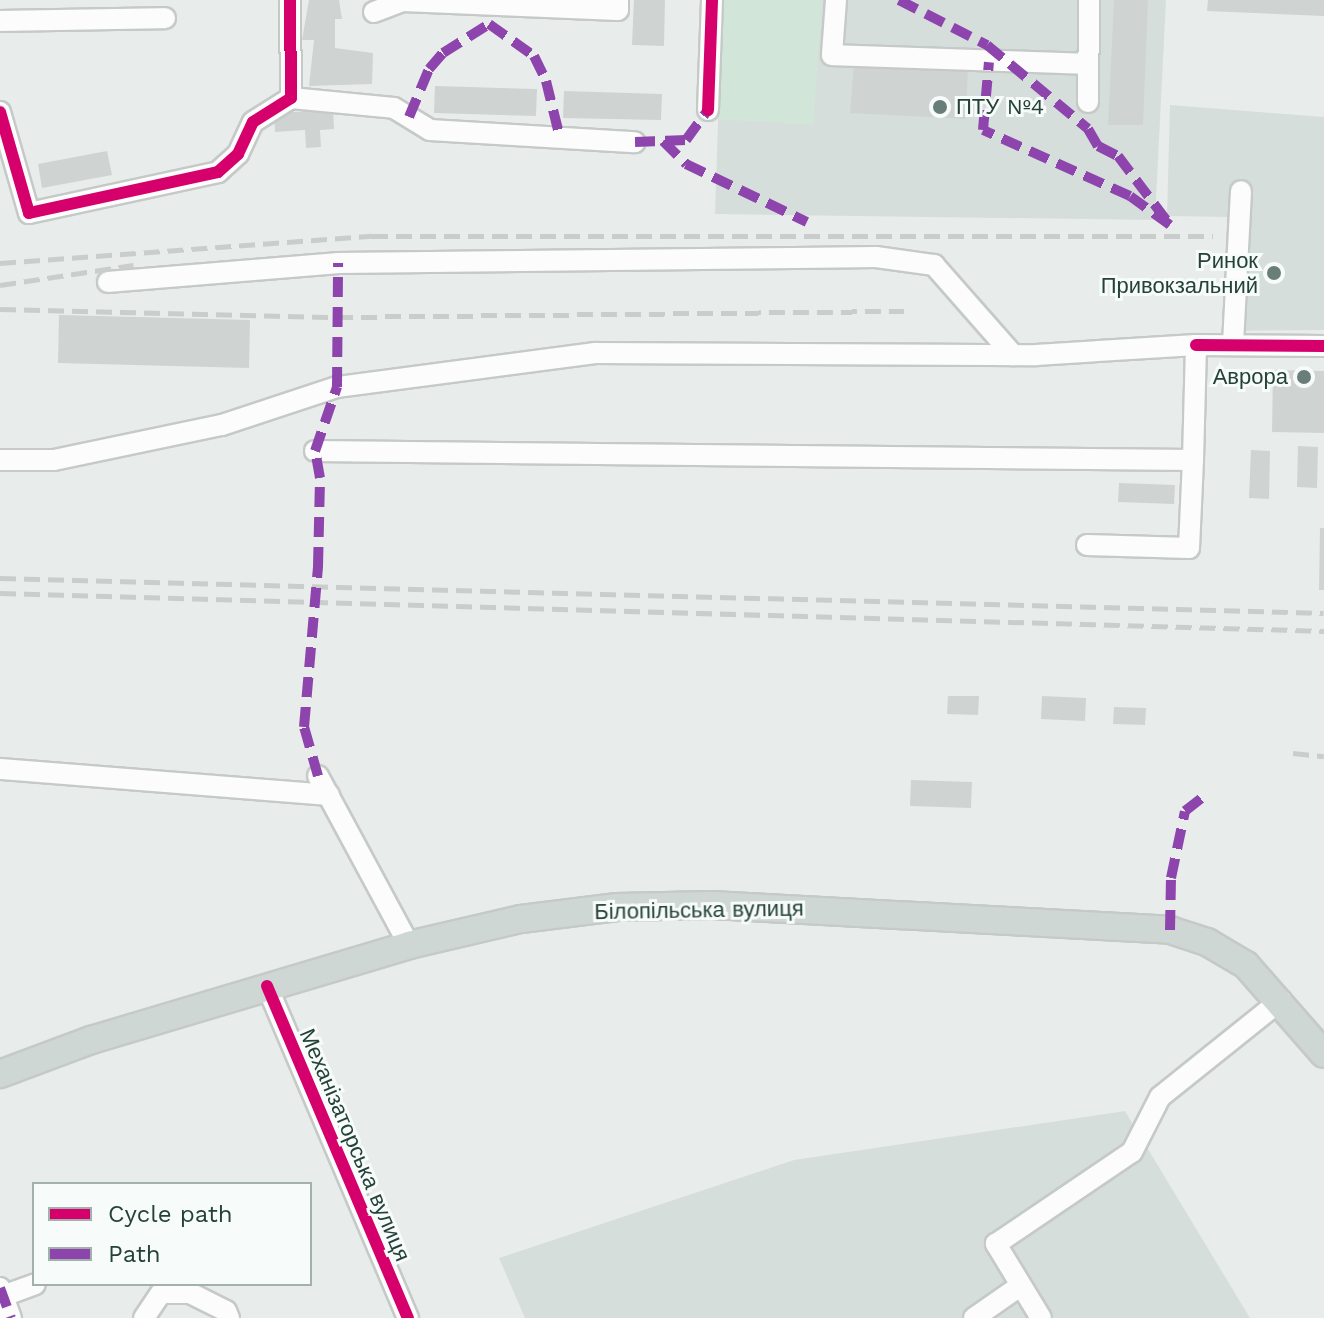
<!DOCTYPE html>
<html>
<head>
<meta charset="utf-8">
<style>
  body { margin:0 }
  #map { position:relative; width:1324px; height:1318px; overflow:hidden; background:#e8edeb; font-family:"Work Sans",sans-serif }
  div>[style] { position:absolute }
  [style*='--x'] { left:calc(var(--x)*1px); top:calc(var(--y)*1px); width:calc(var(--w)*1px); rotate:calc(var(--a)*1deg) }
  .built>* { inset:0; background:#d6dedb }
  .green>* { inset:0; background:#d1e6d8 }
  .building>* { inset:0; background:#cfd4d2 }
  .roads { filter:drop-shadow(2px 0 #c5cac8) drop-shadow(-2px 0 #c5cac8) drop-shadow(0 2px #c5cac8) drop-shadow(0 -2px #c5cac8) }
  .minor>* { height:20px; margin:-10px; padding:0 10px; transform-origin:10px; border-radius:10px; background:#fcfcfc }
  .major>* { height:26px; margin:-13px; padding:0 13px; transform-origin:13px; border-radius:13px; background:#cfd7d5 }
  .rail>* { height:5px; margin-top:-2.5px; transform-origin:0; background:repeating-linear-gradient(90deg,#c9cdcc 0 16px,transparent 0 24px) }
  .quiet>* { height:10px; margin-top:-5px; transform-origin:0; background:repeating-linear-gradient(90deg,#8e44ad 0 20px,transparent 0 30px) }
  .cycleway>* { height:12px; margin:-6px; padding:0 6px; transform-origin:6px; border-radius:6px; background:#d6006c }
  .dots>* { width:22px; height:22px; translate:-50% -50%; box-sizing:border-box; border:4px solid #f7fbf9; border-radius:50% }
  span { translate:-50% -50%; white-space:nowrap; text-align:center; line-height:1.15; -webkit-text-stroke:6px #f7fbf9; paint-order:stroke }
  .poi-label { font-size:22px; color:#24423a }
  .left { translate:0 -50%; text-align:left }
  .right { translate:-100% -50%; text-align:right }
  .street-label { font-size:22px; color:#24423a }
  .legend { position:absolute; left:32px; top:1182px; width:280px; height:104px; box-sizing:border-box; background:#f7fbf9; border:2px solid #a3b1ad; margin:0; padding:10px 14px; list-style:none; font-size:24px; color:#24423a }
  .legend li { display:flex; align-items:center; gap:16px; height:40px }
  .legend b { width:40px; border:2px solid #a3b1ad }
</style>
</head>
<body>
<div id="map">
  <div class="built">
    <div style="clip-path:polygon(722px 0,1166px 0,1155px 220px,715px 214px)"></div>
    <div style="clip-path:polygon(1170px 105px,1324px 117px,1324px 330px,1222px 331px,1227px 217px,1167px 216px)"></div>
    <div style="clip-path:polygon(1125px 1111px,1250px 1318px,525px 1318px,499px 1258px,794px 1160px)"></div>
  </div>
  <div class="green">
    <div style="clip-path:polygon(724px 0,822px 0,813px 125px,716px 119px)"></div>
  </div>
  <div class="building">
    <div style="clip-path:polygon(309px 0,339px 0,342px 19px,335px 19px,335px 48px,373px 53px,372px 84px,309px 86px,314px 40px,302px 40px)"></div>
    <div style="clip-path:polygon(634px 0,665px 0,664px 46px,632px 45px)"></div>
    <div style="clip-path:polygon(1114px 0,1148px 0,1143px 125px,1108px 125px)"></div>
    <div style="clip-path:polygon(1208px 0,1324px 0,1324px 16px,1207px 11px)"></div>
    <div style="clip-path:polygon(854px 63px,968px 66px,966px 119px,850px 113px)"></div>
    <div style="clip-path:polygon(435px 86px,537px 89px,536px 116px,434px 113px)"></div>
    <div style="clip-path:polygon(564px 91px,662px 94px,661px 120px,563px 118px)"></div>
    <div style="clip-path:polygon(333px 110px,334px 129px,320px 130px,321px 147px,306px 148px,305px 130px,275px 132px,274px 113px)"></div>
    <div style="clip-path:polygon(107px 151px,112px 175px,42px 188px,38px 164px)"></div>
    <div style="clip-path:polygon(59px 315px,250px 320px,249px 368px,58px 363px)"></div>
    <div style="clip-path:polygon(1273px 370px,1324px 371px,1324px 433px,1272px 432px)"></div>
    <div style="clip-path:polygon(1298px 446px,1318px 447px,1317px 488px,1297px 487px)"></div>
    <div style="clip-path:polygon(1251px 450px,1270px 451px,1269px 499px,1249px 498px)"></div>
    <div style="clip-path:polygon(1119px 483px,1175px 485px,1174px 504px,1118px 502px)"></div>
    <div style="clip-path:polygon(1320px 528px,1324px 528px,1324px 590px,1319px 590px)"></div>
    <div style="clip-path:polygon(948px 696px,979px 696px,978px 715px,947px 714px)"></div>
    <div style="clip-path:polygon(1042px 696px,1086px 698px,1085px 721px,1041px 719px)"></div>
    <div style="clip-path:polygon(1114px 707px,1146px 708px,1145px 725px,1113px 724px)"></div>
    <div style="clip-path:polygon(911px 780px,972px 782px,971px 808px,910px 806px)"></div>
  </div>
  <div class="roads">
    <div class="minor">
      <div style="--x:836;--y:0;--w:55;--a:94.2"></div>
      <div style="--x:832;--y:55;--w:256;--a:2"></div>
      <div style="--x:374;--y:12;--w:31;--a:-21"></div>
      <div style="--x:403;--y:1;--w:215;--a:2.4"></div>
      <div style="--x:618;--y:10;--w:10;--a:-90"></div>
      <div style="--x:0;--y:21;--w:165;--a:-1"></div>
      <div style="--x:291;--y:98;--w:103;--a:5.5"></div>
      <div style="--x:394;--y:108;--w:42;--a:31.4"></div>
      <div style="--x:430;--y:130;--w:205;--a:3.4"></div>
      <div style="--x:1088;--y:102;--w:102;--a:-89.4"></div>
      <div style="--x:708;--y:110;--w:110;--a:-87.9"></div>
      <div style="--x:0;--y:112;--w:105;--a:74"></div>
      <div style="--x:29;--y:213;--w:193;--a:-12.2"></div>
      <div style="--x:218;--y:172;--w:27;--a:-42"></div>
      <div style="--x:238;--y:154;--w:35;--a:-65"></div>
      <div style="--x:253;--y:122;--w:45;--a:-32.3"></div>
      <div style="--x:291;--y:98;--w:98;--a:-90.6"></div>
      <div style="--x:108;--y:282;--w:231;--a:-4.7"></div>
      <div style="--x:338;--y:263;--w:538;--a:-0.64"></div>
      <div style="--x:876;--y:257;--w:59;--a:7.9"></div>
      <div style="--x:934;--y:265;--w:120;--a:48.7"></div>
      <div style="--x:1233;--y:344;--w:153;--a:-87"></div>
      <div style="--x:315;--y:451;--w:878;--a:0.59"></div>
      <div style="--x:1193;--y:460;--w:115;--a:-88.5"></div>
      <div style="--x:0;--y:460;--w:54;--a:0"></div>
      <div style="--x:54;--y:460;--w:172;--a:-11.8"></div>
      <div style="--x:222;--y:425;--w:121;--a:-18.3"></div>
      <div style="--x:337;--y:387;--w:260;--a:-7.5"></div>
      <div style="--x:595;--y:353;--w:441;--a:0.3"></div>
      <div style="--x:1036;--y:355;--w:160;--a:-3.6"></div>
      <div style="--x:1196;--y:345;--w:128;--a:0.4"></div>
      <div style="--x:1087;--y:545;--w:102;--a:1.7"></div>
      <div style="--x:1189;--y:548;--w:88;--a:-87.4"></div>
      <div style="--x:0;--y:769;--w:330;--a:4.5"></div>
      <div style="--x:318;--y:776;--w:192;--a:61.7"></div>
      <div style="--x:267;--y:986;--w:361;--a:67"></div>
      <div style="--x:0;--y:1288;--w:32;--a:70"></div>
      <div style="--x:0;--y:1297;--w:37;--a:-20"></div>
      <div style="--x:144;--y:1318;--w:30;--a:-56"></div>
      <div style="--x:161;--y:1293;--w:29;--a:0"></div>
      <div style="--x:190;--y:1293;--w:40;--a:26.6"></div>
      <div style="--x:226;--y:1311;--w:8;--a:67"></div>
      <div style="--x:974;--y:1318;--w:56;--a:-34.8"></div>
      <div style="--x:1041;--y:1318;--w:87;--a:-121.3"></div>
      <div style="--x:996;--y:1244;--w:164;--a:-34.1"></div>
      <div style="--x:1132;--y:1152;--w:62;--a:-63"></div>
      <div style="--x:1160;--y:1097;--w:155;--a:-38.7"></div>
    </div>
    <div class="major">
      <div style="--x:0;--y:1074;--w:97;--a:-20.5"></div>
      <div style="--x:91;--y:1040;--w:332;--a:-16.6"></div>
      <div style="--x:409;--y:945;--w:115;--a:-13.1"></div>
      <div style="--x:521;--y:919;--w:97;--a:-7.1"></div>
      <div style="--x:617;--y:907;--w:95;--a:-1.2"></div>
      <div style="--x:712;--y:905;--w:459;--a:3.1"></div>
      <div style="--x:1170;--y:930;--w:39;--a:18"></div>
      <div style="--x:1207;--y:942;--w:45;--a:30.5"></div>
      <div style="--x:1246;--y:965;--w:118;--a:48.8"></div>
    </div>
  </div>
  <div class="rail">
    <div style="--x:0;--y:263;--w:373;--a:-4.2"></div>
    <div style="--x:372;--y:236;--w:841;--a:0"></div>
    <div style="--x:0;--y:285;--w:135;--a:-8.5"></div>
    <div style="--x:0;--y:309;--w:337;--a:1.4"></div>
    <div style="--x:337;--y:317;--w:567;--a:-0.61"></div>
    <div style="--x:0;--y:578;--w:1324;--a:1.51"></div>
    <div style="--x:0;--y:593;--w:1325;--a:1.64"></div>
    <div style="--x:1293;--y:753;--w:31;--a:6"></div>
  </div>
  <div class="quiet">
    <div style="--x:899;--y:0;--w:99;--a:27.1"></div>
    <div style="--x:987;--y:45;--w:131;--a:39.7"></div>
    <div style="--x:1088;--y:129;--w:20;--a:60"></div>
    <div style="--x:1098;--y:146;--w:22;--a:27"></div>
    <div style="--x:1118;--y:156;--w:86;--a:53"></div>
    <div style="--x:1170;--y:225;--w:49;--a:-144.1"></div>
    <div style="--x:1130;--y:196;--w:161;--a:-155.8"></div>
    <div style="--x:983;--y:130;--w:68;--a:-85"></div>
    <div style="--x:409;--y:117;--w:52;--a:-67.4"></div>
    <div style="--x:429;--y:69;--w:21;--a:-49"></div>
    <div style="--x:443;--y:53;--w:54;--a:-32.2"></div>
    <div style="--x:489;--y:24;--w:55;--a:35.4"></div>
    <div style="--x:534;--y:56;--w:28;--a:64"></div>
    <div style="--x:546;--y:81;--w:59;--a:76.2"></div>
    <div style="--x:663;--y:141;--w:33;--a:45"></div>
    <div style="--x:686;--y:164;--w:134;--a:25.6"></div>
    <div style="--x:635;--y:142;--w:51;--a:-2.2"></div>
    <div style="--x:686;--y:140;--w:37;--a:-54"></div>
    <div style="--x:318;--y:776;--w:51;--a:-105.9"></div>
    <div style="--x:304;--y:727;--w:161;--a:-85"></div>
    <div style="--x:318;--y:567;--w:89;--a:-88.7"></div>
    <div style="--x:320;--y:478;--w:27;--a:-100"></div>
    <div style="--x:315;--y:451;--w:68;--a:-71"></div>
    <div style="--x:337;--y:387;--w:124;--a:-89.5"></div>
    <div style="--x:1170;--y:930;--w:52;--a:-88.9"></div>
    <div style="--x:1171;--y:878;--w:68;--a:-78.2"></div>
    <div style="--x:1185;--y:811;--w:23;--a:-38"></div>
    <div style="--x:0;--y:1288;--w:32;--a:70"></div>
  </div>
  <div class="cycleway">
    <div style="--x:708;--y:110;--w:110;--a:-87.9"></div>
    <div style="--x:0;--y:112;--w:105;--a:74"></div>
    <div style="--x:29;--y:213;--w:193;--a:-12.2"></div>
    <div style="--x:218;--y:172;--w:27;--a:-42"></div>
    <div style="--x:238;--y:154;--w:35;--a:-65"></div>
    <div style="--x:253;--y:122;--w:45;--a:-32.3"></div>
    <div style="--x:291;--y:98;--w:98;--a:-90.6"></div>
    <div style="--x:1196;--y:345;--w:128;--a:0.4"></div>
    <div style="--x:267;--y:986;--w:361;--a:67"></div>
  </div>
  <div class="dots">
    <div style="left:940px;top:107px;background:#697e78"></div>
    <div style="left:1274px;top:273px;background:#697e78"></div>
    <div style="left:1304px;top:377px;background:#697e78"></div>
  </div>
  <div class="poi-label">
    <span class="left" style="left:956px;top:107px">ПТУ №4</span>
    <span class="right" style="left:1258px;top:273px">Ринок<br>Привокзальний</span>
    <span class="right" style="left:1288px;top:377px">Аврора</span>
  </div>
  <div class="street-label">
    <span style="left:699px;top:910px;rotate:-1deg">Білопільська вулиця</span>
    <span style="left:355px;top:1145px;rotate:67deg">Механізаторська вулиця</span>
  </div>
  <ul class="legend">
  <li><b style="height:10px;background:#d6006c"></b>Cycle path</li>
  <li><b style="height:10px;background:#8e44ad"></b>Path</li>
  </ul>
</div>
</body>
</html>
